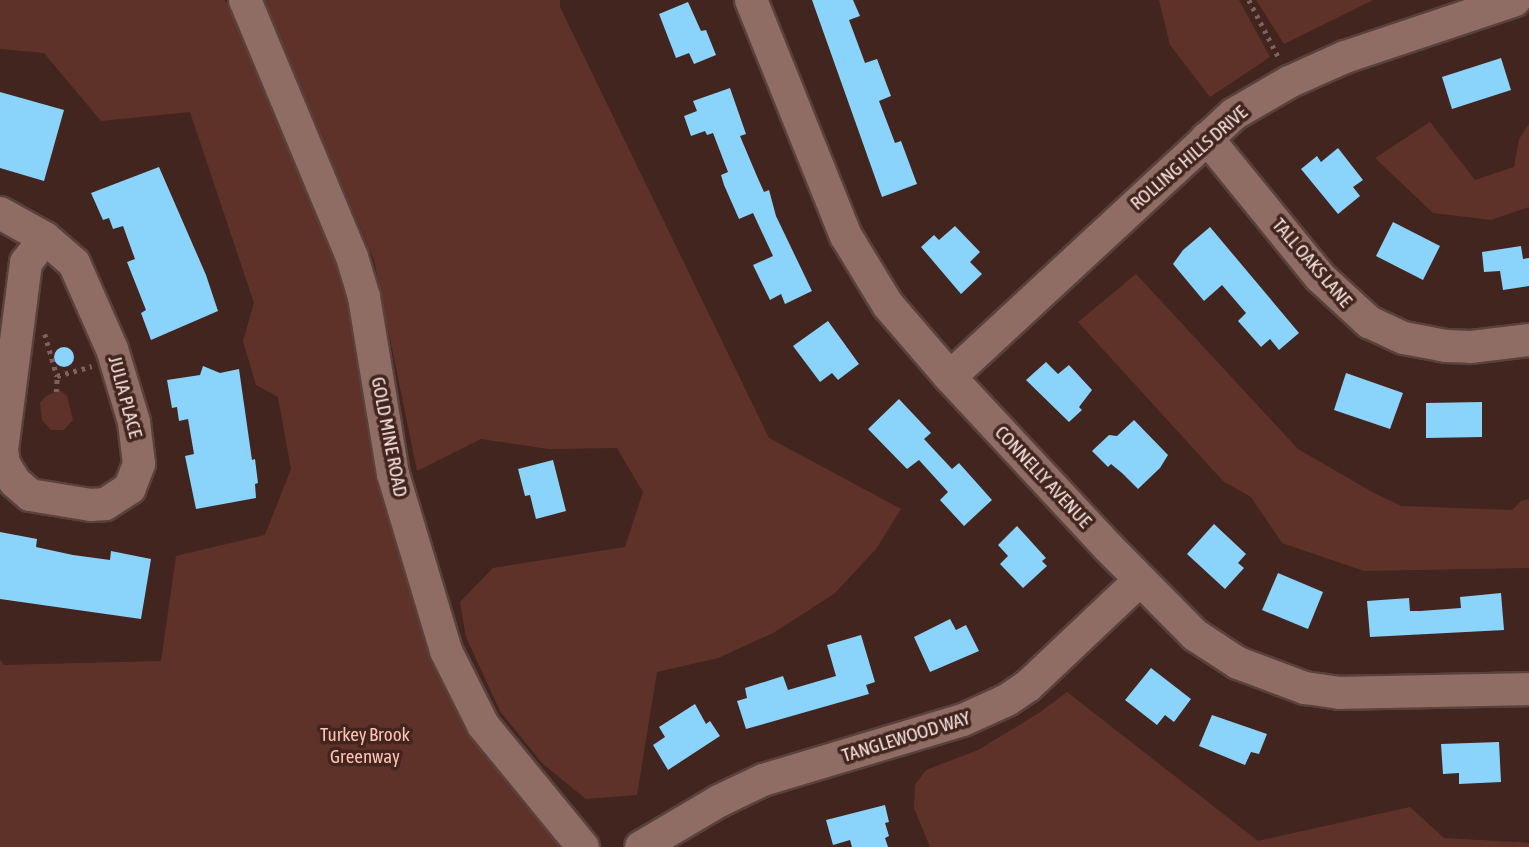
<!DOCTYPE html>
<html>
<head>
<meta charset="utf-8">
<style>
  body { margin:0 }
  #map { position:relative; width:1529px; height:847px; overflow:hidden; background:#42251f; font-family:"Asap Condensed",sans-serif }
  div>[style] { position:absolute }
  [style*='--x'] { left:calc(var(--x)*1px); top:calc(var(--y)*1px); width:calc(var(--w)*1px); rotate:calc(var(--a)*1deg) }
  .green>* { inset:0; background:#5f3229 }
  .building>* { inset:0; background:#8ad3fb }
  .round { border-radius:50% }
  .path>* { height:4.5px; margin-top:-2.25px; transform-origin:0; background:repeating-linear-gradient(90deg,#7d635e 0 3.5px,transparent 0 8.5px) }
  .roads { filter:drop-shadow(2px 0 #59413c) drop-shadow(-2px 0 #59413c) drop-shadow(0 2px #59413c) drop-shadow(0 -2px #59413c) }
  .minor>* { height:32px; margin:-16px; padding:0 16px; transform-origin:16px; border-radius:16px; background:#8f6d65 }
  span { translate:-50% -50%; white-space:nowrap; text-align:center; line-height:1.15; -webkit-text-stroke:7px #42251f; paint-order:stroke }
  .street-label { font-size:19px; color:#f9e4e0 }
  .park-label { font-size:19px; color:#fec1b4 }
</style>
</head>
<body>
<div id="map">
  <div class="green">
    <div style="clip-path:polygon(0 0,225px 0,344px 261px,374px 472px,432px 639px,572px 847px,0 847px,0 659px,4px 665px,161px 661px,176px 556px,265px 535px,291px 469px,278px 397px,256px 385px,243px 341px,254px 303px,190px 112px,101px 121px,44px 53px,0 49px)"></div>
    <div style="clip-path:polygon(263px 0,560px 0,560px 7px,769px 438px,901px 509px,876px 549px,834px 594px,773px 633px,718px 658px,657px 672px,637px 795px,586px 799px,542px 763px,500px 711px,466px 637px,460px 602px,493px 568px,625px 547px,643px 492px,617px 448px,549px 449px,481px 439px,417px 471px,374px 260px)"></div>
    <div style="clip-path:polygon(1159px 0,1239px 0,1270px 57px,1210px 97px,1170px 45px)"></div>
    <div style="clip-path:polygon(1256px 0,1373px 0,1284px 44px)"></div>
    <div style="clip-path:polygon(1430px 122px,1475px 180px,1514px 167px,1519px 139px,1529px 124px,1529px 207px,1491px 220px,1433px 213px,1375px 158px)"></div>
    <div style="clip-path:polygon(1136px 274px,1298px 449px,1374px 493px,1401px 506px,1512px 510px,1521px 501px,1529px 499px,1529px 568px,1364px 571px,1282px 543px,1251px 497px,1223px 481px,1078px 322px)"></div>
    <div style="clip-path:polygon(60px 390px,67px 396px,73px 420px,64px 430px,51px 430px,42px 420px,40px 403px,46px 396px)"></div>
    <div style="clip-path:polygon(1067px 692px,1258px 841px,1410px 807px,1444px 838px,1529px 843px,1529px 847px,930px 847px,914px 808px,915px 785px,926px 770px,978px 750px,1039px 713px)"></div>
  </div>
  <div class="building">
    <div style="clip-path:polygon(812px 0,853px 0,860px 16px,849px 20px,865px 63px,877px 59px,891px 96px,879px 101px,895px 143px,901px 141px,917px 184px,882px 197px)"></div>
    <div style="clip-path:polygon(688px 2px,701px 31px,706px 30px,716px 55px,694px 64px,689px 53px,676px 58px,659px 14px)"></div>
    <div style="clip-path:polygon(1501px 58px,1511px 90px,1452px 109px,1442px 77px)"></div>
    <div style="clip-path:polygon(730px 88px,746px 134px,740px 136px,756px 174px,764px 192px,769px 190px,776px 216px,812px 291px,785px 304px,781px 294px,770px 300px,753px 265px,773px 256px,753px 213px,739px 219px,724px 185px,721px 175px,728px 172px,713px 133px,707px 135px,705px 131px,691px 136px,684px 116px,697px 111px,693px 101px)"></div>
    <div style="clip-path:polygon(0 92px,64px 110px,44px 181px,0 168px)"></div>
    <div style="clip-path:polygon(1338px 148px,1363px 180px,1353px 187px,1360px 196px,1338px 214px,1301px 169px,1317px 156px,1321px 162px)"></div>
    <div style="clip-path:polygon(159px 167px,206px 275px,218px 311px,151px 340px,141px 313px,146px 310px,127px 262px,135px 259px,123px 226px,113px 229px,109px 218px,103px 220px,91px 193px)"></div>
    <div style="clip-path:polygon(1393px 222px,1440px 246px,1423px 280px,1376px 256px)"></div>
    <div style="clip-path:polygon(955px 226px,980px 252px,970px 262px,982px 274px,961px 294px,921px 247px,934px 235px,939px 240px)"></div>
    <div style="clip-path:polygon(1210px 227px,1299px 333px,1279px 350px,1270px 339px,1261px 347px,1238px 321px,1246px 313px,1222px 285px,1204px 301px,1173px 264px,1183px 250px)"></div>
    <div style="clip-path:polygon(1521px 246px,1523px 259px,1529px 258px,1529px 286px,1503px 290px,1500px 271px,1484px 272px,1482px 252px)"></div>
    <div style="clip-path:polygon(828px 321px,859px 364px,838px 380px,832px 373px,820px 382px,793px 346px)"></div>
    <div class="round" style="left:54px;top:347px;width:20px;height:20px"></div>
    <div style="clip-path:polygon(1046px 362px,1058px 374px,1069px 365px,1092px 390px,1079px 407px,1082px 410px,1069px 422px,1026px 380px)"></div>
    <div style="clip-path:polygon(203px 366px,220px 373px,239px 369px,252px 460px,255px 459px,258px 483px,255px 484px,256px 498px,196px 509px,185px 456px,194px 454px,188px 419px,179px 421px,177px 407px,172px 408px,167px 380px,200px 375px)"></div>
    <div style="clip-path:polygon(1346px 373px,1403px 393px,1390px 429px,1334px 410px)"></div>
    <div style="clip-path:polygon(899px 399px,931px 433px,924px 439px,952px 469px,959px 463px,992px 500px,964px 526px,940px 500px,948px 492px,919px 460px,907px 469px,868px 429px)"></div>
    <div style="clip-path:polygon(1482px 402px,1482px 437px,1426px 438px,1426px 403px)"></div>
    <div style="clip-path:polygon(1134px 420px,1168px 455px,1160px 468px,1138px 489px,1122px 473px,1111px 464px,1108px 467px,1092px 451px,1109px 435px,1117px 436px)"></div>
    <div style="clip-path:polygon(553px 460px,566px 511px,536px 519px,530px 495px,525px 496px,518px 469px)"></div>
    <div style="clip-path:polygon(1214px 524px,1246px 554px,1238px 563px,1244px 568px,1225px 589px,1187px 554px)"></div>
    <div style="clip-path:polygon(1017px 526px,1046px 558px,1042px 561px,1047px 566px,1023px 588px,1000px 564px,1008px 556px,998px 545px)"></div>
    <div style="clip-path:polygon(0 532px,37px 539px,36px 547px,73px 555px,110px 560px,111px 551px,151px 559px,141px 619px,0 599px)"></div>
    <div style="clip-path:polygon(1278px 573px,1323px 592px,1308px 629px,1262px 610px)"></div>
    <div style="clip-path:polygon(1501px 593px,1504px 630px,1370px 637px,1367px 601px,1409px 598px,1410px 611px,1420px 611px,1461px 608px,1460px 597px)"></div>
    <div style="clip-path:polygon(950px 619px,956px 630px,966px 625px,979px 651px,930px 672px,914px 637px)"></div>
    <div style="clip-path:polygon(861px 635px,875px 682px,866px 685px,869px 694px,746px 729px,737px 701px,747px 698px,745px 688px,783px 676px,788px 690px,836px 676px,827px 645px)"></div>
    <div style="clip-path:polygon(1151px 668px,1191px 699px,1174px 722px,1165px 715px,1157px 725px,1125px 700px)"></div>
    <div style="clip-path:polygon(695px 704px,706px 724px,710px 721px,720px 736px,668px 770px,653px 745px,665px 737px,659px 727px)"></div>
    <div style="clip-path:polygon(1212px 715px,1267px 734px,1259px 754px,1251px 752px,1245px 765px,1199px 746px)"></div>
    <div style="clip-path:polygon(1499px 742px,1501px 782px,1459px 784px,1459px 773px,1443px 774px,1441px 744px)"></div>
    <div style="clip-path:polygon(885px 805px,889px 822px,885px 823px,889px 836px,885px 838px,888px 847px,852px 847px,850px 840px,833px 845px,826px 820px)"></div>
  </div>
  <div class="path">
    <div style="--x:1249;--y:0;--w:65;--a:62.7"></div>
    <div style="--x:45;--y:334;--w:44;--a:74.1"></div>
    <div style="--x:56;--y:392;--w:16;--a:-86"></div>
    <div style="--x:57;--y:376;--w:36;--a:-16"></div>
  </div>
  <div class="roads">
    <div class="minor">
      <div style="--x:245;--y:0;--w:278;--a:67.4"></div>
      <div style="--x:352;--y:257;--w:42;--a:73.3"></div>
      <div style="--x:364;--y:297;--w:179;--a:80.7"></div>
      <div style="--x:393;--y:474;--w:185;--a:73.3"></div>
      <div style="--x:446;--y:651;--w:83;--a:63.4"></div>
      <div style="--x:483;--y:725;--w:158;--a:50.7"></div>
      <div style="--x:751;--y:0;--w:254;--a:68.1"></div>
      <div style="--x:846;--y:236;--w:81;--a:58.7"></div>
      <div style="--x:888;--y:305;--w:95;--a:49.3"></div>
      <div style="--x:950;--y:377;--w:232;--a:47.1"></div>
      <div style="--x:1108;--y:547;--w:124;--a:45.3"></div>
      <div style="--x:1195;--y:635;--w:51;--a:33.1"></div>
      <div style="--x:1238;--y:663;--w:72;--a:20.5"></div>
      <div style="--x:1305;--y:688;--w:34;--a:8"></div>
      <div style="--x:1339;--y:693;--w:190;--a:-1.2"></div>
      <div style="--x:1207;--y:138;--w:179;--a:50.9"></div>
      <div style="--x:1320;--y:277;--w:67;--a:42.6"></div>
      <div style="--x:1369;--y:322;--w:38;--a:25"></div>
      <div style="--x:1404;--y:338;--w:43;--a:10.8"></div>
      <div style="--x:1446;--y:346;--w:25;--a:2"></div>
      <div style="--x:1471;--y:347;--w:58;--a:-6.9"></div>
      <div style="--x:0;--y:213;--w:51;--a:29.1"></div>
      <div style="--x:45;--y:238;--w:38;--a:41"></div>
      <div style="--x:74;--y:263;--w:94;--a:66.2"></div>
      <div style="--x:112;--y:349;--w:76;--a:73.2"></div>
      <div style="--x:134;--y:422;--w:42;--a:83.2"></div>
      <div style="--x:139;--y:464;--w:26;--a:111"></div>
      <div style="--x:130;--y:488;--w:30;--a:147"></div>
      <div style="--x:105;--y:504;--w:14;--a:176"></div>
      <div style="--x:91;--y:505;--w:62;--a:-170.7"></div>
      <div style="--x:30;--y:495;--w:20;--a:-139"></div>
      <div style="--x:15;--y:482;--w:21;--a:-121"></div>
      <div style="--x:4;--y:464;--w:14;--a:-98"></div>
      <div style="--x:2;--y:450;--w:189;--a:-82.7"></div>
      <div style="--x:26;--y:263;--w:31;--a:-53"></div>
      <div style="--x:950;--y:377;--w:387;--a:-42.8"></div>
      <div style="--x:1234;--y:114;--w:64;--a:-30.2"></div>
      <div style="--x:1289;--y:82;--w:61;--a:-24.1"></div>
      <div style="--x:1345;--y:57;--w:179;--a:-18.5"></div>
      <div style="--x:641;--y:847;--w:91;--a:-30.5"></div>
      <div style="--x:719;--y:801;--w:49;--a:-25.5"></div>
      <div style="--x:763;--y:780;--w:209;--a:-16.7"></div>
      <div style="--x:963;--y:720;--w:48;--a:-24.4"></div>
      <div style="--x:1007;--y:700;--w:25;--a:-34"></div>
      <div style="--x:1028;--y:686;--w:154;--a:-43.4"></div>
    </div>
  </div>
  <div class="street-label">
    <span style="left:1189px;top:158px;rotate:-41deg">ROLLING HILLS DRIVE</span>
    <span style="left:1312px;top:263px;rotate:49deg">TALL OAKS LANE</span>
    <span style="left:125px;top:397px;rotate:75deg">JULIA PLACE</span>
    <span style="left:389px;top:437px;rotate:79deg">GOLD MINE ROAD</span>
    <span style="left:1043px;top:477px;rotate:47deg">CONNELLY AVENUE</span>
    <span style="left:906px;top:737px;rotate:-17deg">TANGLEWOOD WAY</span>
  </div>
  <div class="park-label">
    <span style="left:365px;top:746px">Turkey Brook<br>Greenway</span>
  </div>
</div>
</body>
</html>
